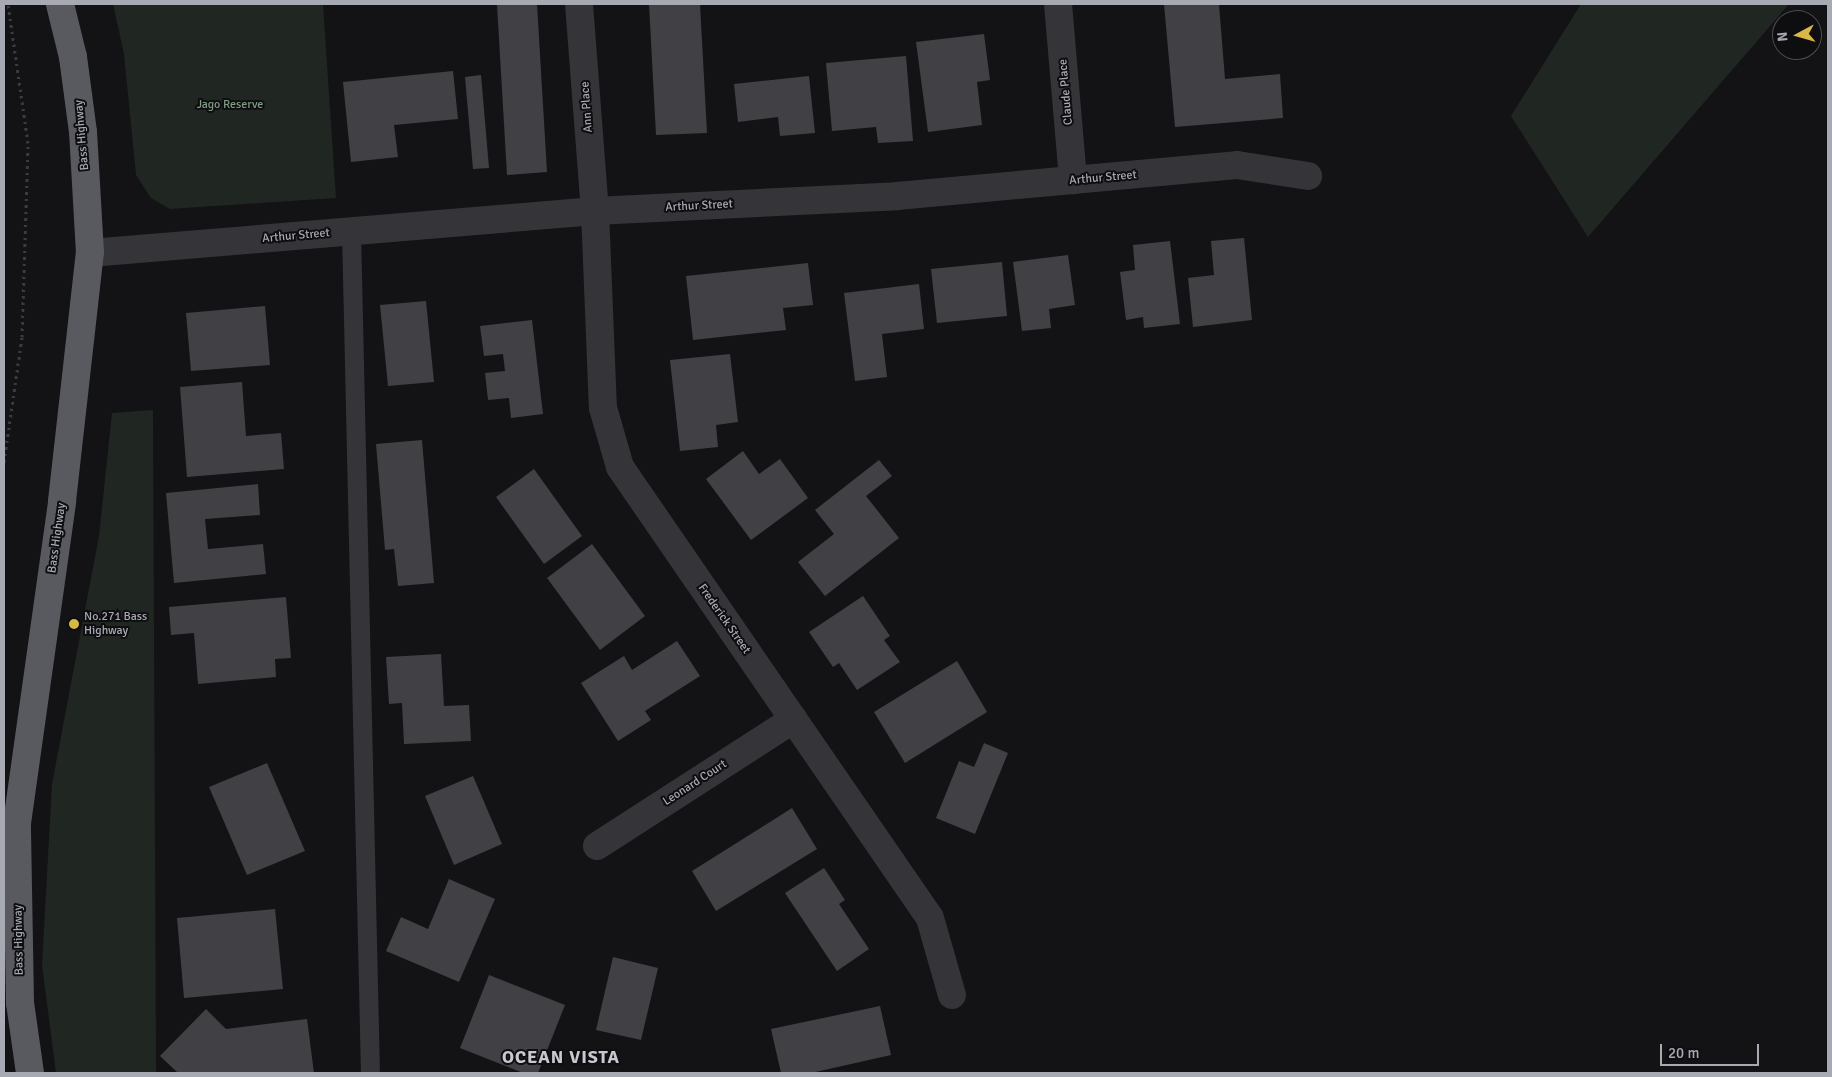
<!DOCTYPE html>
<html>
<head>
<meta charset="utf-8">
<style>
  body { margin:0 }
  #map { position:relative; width:1832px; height:1077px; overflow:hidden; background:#131315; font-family:Signika,sans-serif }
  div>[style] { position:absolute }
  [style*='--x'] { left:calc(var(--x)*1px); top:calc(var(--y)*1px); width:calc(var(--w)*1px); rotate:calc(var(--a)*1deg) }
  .green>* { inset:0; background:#202621 }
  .building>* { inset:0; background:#414044 }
  .path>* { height:3px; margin-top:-1.5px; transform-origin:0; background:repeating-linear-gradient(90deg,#3b3c40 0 2.5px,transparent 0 6.5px) }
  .service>* { height:19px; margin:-9.5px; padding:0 9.5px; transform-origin:9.5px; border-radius:9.5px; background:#353539 }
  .minor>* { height:28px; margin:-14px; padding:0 14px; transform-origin:14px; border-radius:14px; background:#353539 }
  .trunk>* { height:28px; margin:-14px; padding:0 14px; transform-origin:14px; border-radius:14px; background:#595a60 }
  .dots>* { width:14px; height:14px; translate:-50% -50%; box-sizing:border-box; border:2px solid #0e0e10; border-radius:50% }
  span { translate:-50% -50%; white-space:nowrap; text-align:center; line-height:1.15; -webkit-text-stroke:4px #0e0e10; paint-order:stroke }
  .street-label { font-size:12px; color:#a7a9b3 }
  .park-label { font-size:12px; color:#809c85 }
  .poi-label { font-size:12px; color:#a7a9b3 }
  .left { translate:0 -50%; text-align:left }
  .district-label { font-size:18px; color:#c7c8d0; font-weight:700; letter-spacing:1px }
  .frame { position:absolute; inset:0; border:5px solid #a7a9b3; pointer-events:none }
  .north { position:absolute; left:1772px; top:10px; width:50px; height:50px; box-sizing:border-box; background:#0e0e10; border:1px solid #4b4c51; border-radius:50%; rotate:264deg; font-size:14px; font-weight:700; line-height:20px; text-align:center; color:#a7a9b3 }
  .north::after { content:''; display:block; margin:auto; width:18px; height:22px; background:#dab845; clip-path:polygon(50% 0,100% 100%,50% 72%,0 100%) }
  .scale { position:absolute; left:1660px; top:1044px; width:99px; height:22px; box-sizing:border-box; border:2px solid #a7a9b3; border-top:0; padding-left:6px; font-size:15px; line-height:18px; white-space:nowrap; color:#a7a9b3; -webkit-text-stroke:4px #0e0e10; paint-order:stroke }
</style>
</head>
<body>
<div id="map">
  <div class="green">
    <div style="clip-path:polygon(113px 4px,323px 4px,336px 198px,170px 209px,151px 198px,136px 175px,124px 54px)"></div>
    <div style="clip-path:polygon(1581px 4px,1789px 4px,1588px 237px,1511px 116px)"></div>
    <div style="clip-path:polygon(153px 410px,156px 1073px,56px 1073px,42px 965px,52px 784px,99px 536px,112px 413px)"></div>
  </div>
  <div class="building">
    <div style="clip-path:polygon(537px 4px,547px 172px,507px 175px,497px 5px)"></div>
    <div style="clip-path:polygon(649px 4px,700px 4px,707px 133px,656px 135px)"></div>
    <div style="clip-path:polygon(1164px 4px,1219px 4px,1225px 79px,1280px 74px,1283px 118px,1175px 127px)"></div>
    <div style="clip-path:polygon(984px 34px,990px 80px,977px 82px,982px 125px,928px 132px,916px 42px)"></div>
    <div style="clip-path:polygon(906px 56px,913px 141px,878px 143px,876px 127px,832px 131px,826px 63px)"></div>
    <div style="clip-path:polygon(453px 71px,458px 119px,394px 125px,398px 157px,351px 162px,343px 82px)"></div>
    <div style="clip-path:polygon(481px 75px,489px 168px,473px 169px,465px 77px)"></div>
    <div style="clip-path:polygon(809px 76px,815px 133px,780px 136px,778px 117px,738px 122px,734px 84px)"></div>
    <div style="clip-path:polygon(1244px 238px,1252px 320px,1193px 327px,1188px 278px,1214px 275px,1211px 241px)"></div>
    <div style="clip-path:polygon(1170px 241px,1180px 324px,1144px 328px,1143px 317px,1126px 320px,1120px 272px,1135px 270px,1133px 245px)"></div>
    <div style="clip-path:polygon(1068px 255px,1075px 305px,1049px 309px,1051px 328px,1022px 331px,1013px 262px)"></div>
    <div style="clip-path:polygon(1002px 262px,1007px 316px,937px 323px,931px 269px)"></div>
    <div style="clip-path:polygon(808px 263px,813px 305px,783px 308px,786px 330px,693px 340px,686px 276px)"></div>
    <div style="clip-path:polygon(919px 284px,924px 329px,882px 334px,887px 377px,855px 381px,844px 293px)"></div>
    <div style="clip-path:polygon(426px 301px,434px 382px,388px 386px,380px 305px)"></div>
    <div style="clip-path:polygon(265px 306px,270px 365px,191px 371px,186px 313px)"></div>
    <div style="clip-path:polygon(532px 320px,543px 414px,511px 418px,509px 398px,488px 400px,485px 373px,505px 371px,503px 354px,484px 356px,480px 326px)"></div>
    <div style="clip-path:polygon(730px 354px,738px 422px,716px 425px,718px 447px,680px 451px,670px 360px)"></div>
    <div style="clip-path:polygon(242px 382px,246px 436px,281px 433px,284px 469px,187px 477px,180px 387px)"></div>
    <div style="clip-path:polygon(422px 440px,434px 583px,398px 586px,394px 549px,385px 550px,376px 444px)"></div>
    <div style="clip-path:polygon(743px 451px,759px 474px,780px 459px,808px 498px,751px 540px,706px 479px)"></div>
    <div style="clip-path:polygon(879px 460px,892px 476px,866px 496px,899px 538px,825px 596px,798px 562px,834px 534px,815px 510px)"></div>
    <div style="clip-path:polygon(534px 469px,582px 536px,544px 564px,496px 497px)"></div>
    <div style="clip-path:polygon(258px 484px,260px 515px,205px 519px,208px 549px,263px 544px,266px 574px,174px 583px,166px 493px)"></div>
    <div style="clip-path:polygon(592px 544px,645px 616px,600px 650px,547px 578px)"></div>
    <div style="clip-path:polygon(863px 596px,890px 636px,884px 640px,900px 662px,857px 690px,839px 663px,833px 667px,809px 632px)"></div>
    <div style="clip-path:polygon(286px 597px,291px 658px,275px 659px,276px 677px,198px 684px,194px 633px,171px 635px,169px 607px)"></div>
    <div style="clip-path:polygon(677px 641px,700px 676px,645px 711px,651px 720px,618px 741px,581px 683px,624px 656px,632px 670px)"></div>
    <div style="clip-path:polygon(441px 654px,444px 706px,469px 705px,471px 741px,404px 744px,402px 703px,389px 704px,386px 657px)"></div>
    <div style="clip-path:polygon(957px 661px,987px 712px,905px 763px,874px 712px)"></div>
    <div style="clip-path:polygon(984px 743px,1008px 753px,975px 834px,936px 818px,959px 761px,974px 767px)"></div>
    <div style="clip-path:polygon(267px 763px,305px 851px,247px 875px,209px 787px)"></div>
    <div style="clip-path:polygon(473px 776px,502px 844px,454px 865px,425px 796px)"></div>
    <div style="clip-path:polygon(792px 808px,817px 849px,716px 911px,692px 871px)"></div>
    <div style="clip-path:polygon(824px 868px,845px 900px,839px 904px,869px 949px,837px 971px,785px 893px)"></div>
    <div style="clip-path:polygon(449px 879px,495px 899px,459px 982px,386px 951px,401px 917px,428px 929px)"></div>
    <div style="clip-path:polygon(275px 909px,283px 989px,184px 998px,177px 918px)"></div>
    <div style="clip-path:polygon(613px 957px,658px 968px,641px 1040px,596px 1030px)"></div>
    <div style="clip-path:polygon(489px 975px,565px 1005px,538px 1073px,523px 1073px,460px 1048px)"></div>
    <div style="clip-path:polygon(880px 1006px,891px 1055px,811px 1073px,781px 1073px,771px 1029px)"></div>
    <div style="clip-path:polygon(206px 1009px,226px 1029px,307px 1019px,314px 1073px,178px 1073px,160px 1056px)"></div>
  </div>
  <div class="path">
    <div style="--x:4;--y:462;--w:126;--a:-81.8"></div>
    <div style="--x:22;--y:337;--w:194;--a:-88.2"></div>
    <div style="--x:28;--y:143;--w:140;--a:-98.2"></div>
  </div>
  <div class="service">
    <div style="--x:351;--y:231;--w:842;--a:88.71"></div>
  </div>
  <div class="minor">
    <div style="--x:579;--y:4;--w:208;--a:85.6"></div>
    <div style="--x:595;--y:211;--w:197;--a:87.7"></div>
    <div style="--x:603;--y:408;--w:61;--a:73.9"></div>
    <div style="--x:620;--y:467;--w:547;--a:55.5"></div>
    <div style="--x:930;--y:918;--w:80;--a:74.1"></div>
    <div style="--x:1058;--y:4;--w:177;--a:85.1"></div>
    <div style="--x:90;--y:253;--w:507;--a:-4.75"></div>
    <div style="--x:595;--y:211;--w:302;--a:-2.8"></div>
    <div style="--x:897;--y:196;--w:341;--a:-5.2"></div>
    <div style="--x:1237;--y:165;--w:72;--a:8.8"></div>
    <div style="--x:597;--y:846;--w:234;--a:-32.8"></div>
  </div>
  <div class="trunk">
    <div style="--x:30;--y:1073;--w:71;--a:-98.1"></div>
    <div style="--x:20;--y:1003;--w:180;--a:-91"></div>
    <div style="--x:17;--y:823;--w:325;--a:-82"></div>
    <div style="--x:62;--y:501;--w:250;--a:-83.6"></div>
    <div style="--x:90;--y:253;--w:121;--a:-93.3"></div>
    <div style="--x:83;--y:132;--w:76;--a:-97.6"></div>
    <div style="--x:73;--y:57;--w:55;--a:-103.8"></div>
  </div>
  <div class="dots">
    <div style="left:74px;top:624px;background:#dab845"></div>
  </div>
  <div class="street-label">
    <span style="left:1066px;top:92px;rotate:-95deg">Claude Place</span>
    <span style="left:587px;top:107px;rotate:-94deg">Ann Place</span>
    <span style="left:82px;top:135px;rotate:-95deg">Bass Highway</span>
    <span style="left:1103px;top:178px;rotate:-5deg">Arthur Street</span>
    <span style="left:699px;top:206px;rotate:-3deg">Arthur Street</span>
    <span style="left:296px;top:236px;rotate:-5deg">Arthur Street</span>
    <span style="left:57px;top:538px;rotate:-82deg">Bass Highway</span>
    <span style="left:724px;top:619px;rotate:55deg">Frederick Street</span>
    <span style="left:695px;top:783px;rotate:-33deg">Leonard Court</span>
    <span style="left:19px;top:940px;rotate:-91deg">Bass Highway</span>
  </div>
  <div class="park-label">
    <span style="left:230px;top:105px">Jago Reserve</span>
  </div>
  <div class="poi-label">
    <span class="left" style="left:84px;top:624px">No.271 Bass<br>Highway</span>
  </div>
  <div class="district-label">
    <span style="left:561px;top:1057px">OCEAN VISTA</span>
  </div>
  <div class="frame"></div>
  <div class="north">N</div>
  <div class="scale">20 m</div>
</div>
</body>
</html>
